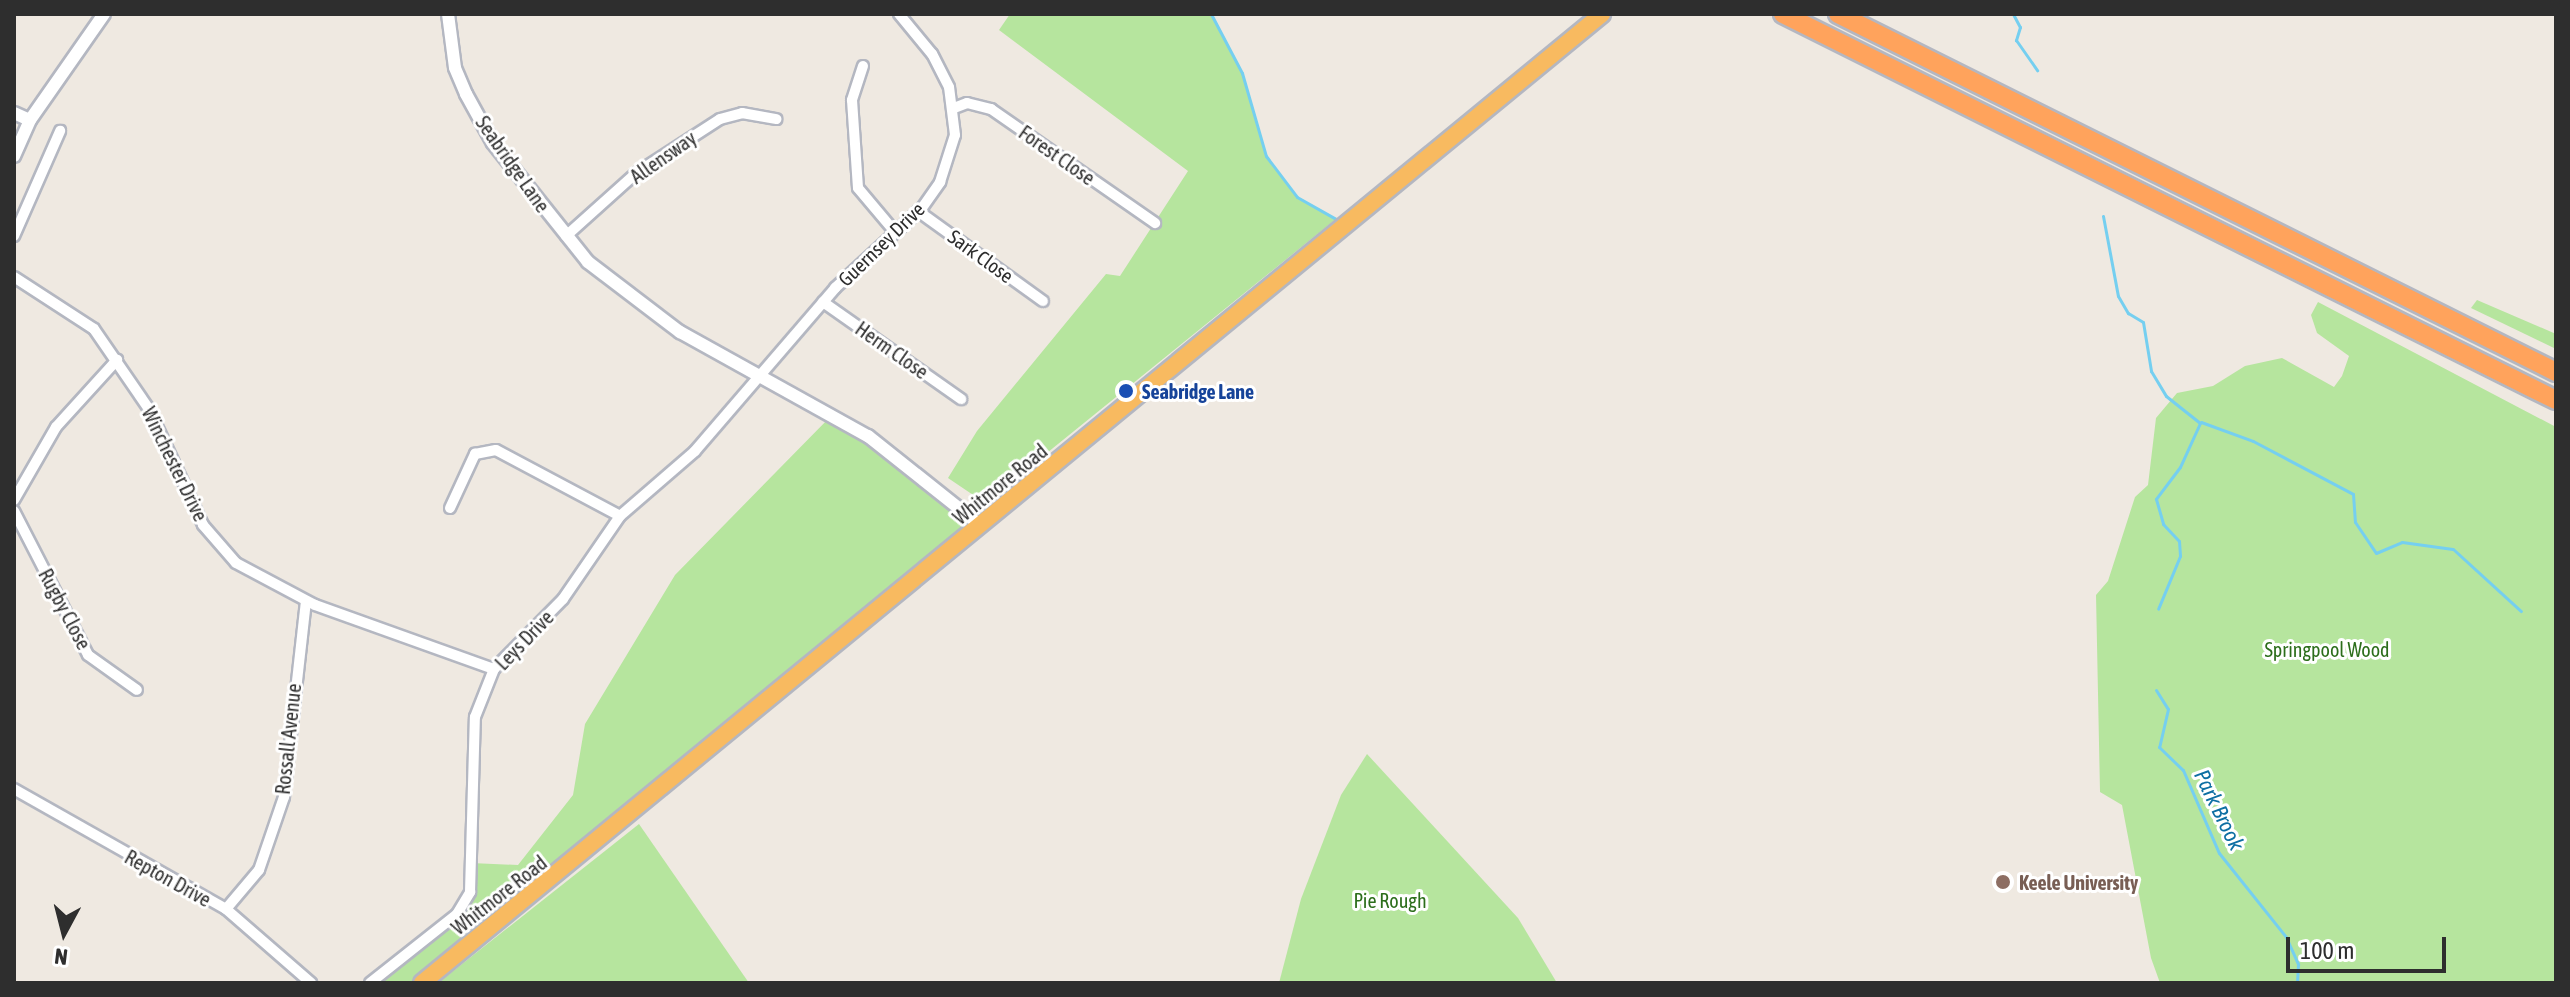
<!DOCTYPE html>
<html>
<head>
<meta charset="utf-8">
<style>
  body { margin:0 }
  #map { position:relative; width:2570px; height:997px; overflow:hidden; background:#efe9e1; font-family:"Asap Condensed",sans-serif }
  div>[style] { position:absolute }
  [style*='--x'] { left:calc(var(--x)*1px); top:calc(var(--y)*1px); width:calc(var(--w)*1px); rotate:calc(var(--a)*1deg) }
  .green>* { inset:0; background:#b6e59e }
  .stream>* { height:3px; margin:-1.5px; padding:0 1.5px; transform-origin:1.5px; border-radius:1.5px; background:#75cff0 }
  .roads { filter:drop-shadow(2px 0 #b4b7c1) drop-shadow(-2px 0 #b4b7c1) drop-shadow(0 2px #b4b7c1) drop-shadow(0 -2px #b4b7c1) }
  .minor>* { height:10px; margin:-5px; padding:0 5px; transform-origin:5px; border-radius:5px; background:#fff }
  .tertiary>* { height:12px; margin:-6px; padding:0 6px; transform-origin:6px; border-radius:6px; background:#fff }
  .trunk>* { height:16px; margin:-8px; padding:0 8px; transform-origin:8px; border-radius:8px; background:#f8ba60 }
  .motorway>* { height:18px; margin:-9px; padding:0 9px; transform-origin:9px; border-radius:9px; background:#ffa35c }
  .dots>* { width:22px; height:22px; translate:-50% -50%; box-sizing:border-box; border:4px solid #fff; border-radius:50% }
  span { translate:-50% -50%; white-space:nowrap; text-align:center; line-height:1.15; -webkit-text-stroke:6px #fff; paint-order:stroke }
  .street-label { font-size:20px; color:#2e2e2e }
  .transit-label { font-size:20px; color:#164399; font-weight:700 }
  .left { translate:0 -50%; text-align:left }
  .park-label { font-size:20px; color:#2c6e1b }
  .education-label { font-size:20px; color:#785e54; font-weight:700 }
  .water-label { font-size:22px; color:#0d6fa3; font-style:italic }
  .frame { position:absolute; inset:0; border:16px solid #2e2e2e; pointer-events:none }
  .north { position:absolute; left:24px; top:893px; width:80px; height:80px; -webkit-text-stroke:6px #fff; paint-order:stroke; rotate:187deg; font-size:22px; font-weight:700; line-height:32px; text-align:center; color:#2e2e2e }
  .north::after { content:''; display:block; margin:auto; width:28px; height:36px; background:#2e2e2e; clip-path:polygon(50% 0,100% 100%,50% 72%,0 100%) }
  .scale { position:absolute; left:2286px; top:937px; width:160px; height:36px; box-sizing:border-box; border:4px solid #2e2e2e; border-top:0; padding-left:10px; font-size:24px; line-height:28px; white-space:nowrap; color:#2e2e2e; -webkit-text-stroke:6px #fff; paint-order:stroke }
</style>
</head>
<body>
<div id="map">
  <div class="green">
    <div style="clip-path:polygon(1010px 14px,1211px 14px,1242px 73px,1266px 156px,1298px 197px,1336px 219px,985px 503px,948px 478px,977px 431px,1106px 274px,1120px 276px,1188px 171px,999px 30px)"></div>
    <div style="clip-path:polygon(2477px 300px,2556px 334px,2556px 349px,2471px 308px)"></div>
    <div style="clip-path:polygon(2318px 302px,2556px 427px,2556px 983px,2160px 983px,2151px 958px,2122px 805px,2100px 792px,2096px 595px,2108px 581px,2135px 497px,2148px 485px,2156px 418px,2177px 393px,2213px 386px,2245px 366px,2282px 358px,2334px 387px,2342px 376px,2349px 356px,2317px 333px,2311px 315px)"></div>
    <div style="clip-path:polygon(832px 415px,981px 526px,422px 983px,370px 983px,465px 905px,471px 863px,518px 865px,573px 795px,585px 724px,675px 575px)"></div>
    <div style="clip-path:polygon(1367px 754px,1518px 918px,1557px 983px,1279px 983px,1301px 899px,1341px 795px)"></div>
    <div style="clip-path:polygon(639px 824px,749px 983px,438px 983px)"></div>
  </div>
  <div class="stream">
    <div style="--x:1211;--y:14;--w:67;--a:62.3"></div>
    <div style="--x:1242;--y:73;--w:86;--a:73.9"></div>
    <div style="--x:1266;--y:156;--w:51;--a:52.9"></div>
    <div style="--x:1297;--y:197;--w:45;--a:29.4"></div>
    <div style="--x:2013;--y:14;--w:15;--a:62"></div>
    <div style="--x:2020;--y:27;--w:14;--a:107"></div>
    <div style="--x:2016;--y:40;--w:37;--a:55"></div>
    <div style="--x:2103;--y:216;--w:81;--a:79.4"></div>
    <div style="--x:2118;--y:296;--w:20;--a:60"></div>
    <div style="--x:2128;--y:313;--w:17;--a:31"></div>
    <div style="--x:2143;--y:322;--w:50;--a:80.7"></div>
    <div style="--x:2151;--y:371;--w:29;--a:59"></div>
    <div style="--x:2166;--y:396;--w:43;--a:38.5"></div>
    <div style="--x:2200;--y:423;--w:48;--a:114.4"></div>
    <div style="--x:2180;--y:467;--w:40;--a:127"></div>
    <div style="--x:2156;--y:499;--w:26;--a:74"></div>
    <div style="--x:2163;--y:524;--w:23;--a:47"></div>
    <div style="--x:2179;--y:541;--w:15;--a:86"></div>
    <div style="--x:2180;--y:556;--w:57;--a:112.5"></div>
    <div style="--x:2201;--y:422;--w:55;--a:20.1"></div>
    <div style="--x:2253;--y:441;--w:113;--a:27.9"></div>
    <div style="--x:2353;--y:494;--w:28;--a:86"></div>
    <div style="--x:2355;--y:522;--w:37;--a:56"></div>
    <div style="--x:2376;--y:553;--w:28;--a:-23"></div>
    <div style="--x:2402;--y:542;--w:51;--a:7.8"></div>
    <div style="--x:2453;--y:549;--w:92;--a:42.4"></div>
    <div style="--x:2156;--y:690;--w:22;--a:58"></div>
    <div style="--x:2168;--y:709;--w:39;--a:103"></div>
    <div style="--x:2159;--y:747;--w:33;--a:44"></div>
    <div style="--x:2183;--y:770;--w:90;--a:66.6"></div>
    <div style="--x:2219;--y:853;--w:107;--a:51.4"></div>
    <div style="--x:2286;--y:937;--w:30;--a:66"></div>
    <div style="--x:2298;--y:964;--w:19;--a:93"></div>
  </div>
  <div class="roads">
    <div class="minor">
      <div style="--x:863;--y:66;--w:36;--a:108"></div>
      <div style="--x:852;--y:100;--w:88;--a:86.1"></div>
      <div style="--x:858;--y:188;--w:57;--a:49.9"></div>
      <div style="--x:954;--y:108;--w:14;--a:-21"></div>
      <div style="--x:967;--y:103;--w:25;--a:14"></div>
      <div style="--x:991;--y:109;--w:200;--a:34.8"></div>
      <div style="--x:918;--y:211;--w:154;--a:35.8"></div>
      <div style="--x:14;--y:236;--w:115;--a:-66.3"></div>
      <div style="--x:566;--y:236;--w:93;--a:-41.9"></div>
      <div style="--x:635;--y:174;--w:101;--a:-32.9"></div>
      <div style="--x:720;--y:119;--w:23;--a:-15"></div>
      <div style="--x:742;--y:113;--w:35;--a:10"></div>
      <div style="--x:14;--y:277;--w:95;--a:33"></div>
      <div style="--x:94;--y:329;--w:97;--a:55.5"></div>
      <div style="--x:149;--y:409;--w:128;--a:65"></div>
      <div style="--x:203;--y:525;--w:50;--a:49"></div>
      <div style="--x:236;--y:563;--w:89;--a:28"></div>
      <div style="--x:315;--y:605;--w:190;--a:19.7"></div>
      <div style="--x:823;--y:302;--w:169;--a:35.1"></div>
      <div style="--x:14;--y:500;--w:84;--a:-60.1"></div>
      <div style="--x:56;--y:427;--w:91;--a:-47.7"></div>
      <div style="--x:450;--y:508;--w:60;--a:-65.2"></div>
      <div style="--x:475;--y:454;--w:21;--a:-11"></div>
      <div style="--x:496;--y:450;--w:140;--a:28"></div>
      <div style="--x:14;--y:511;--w:162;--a:62.8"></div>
      <div style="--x:88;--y:655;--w:60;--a:35.5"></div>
      <div style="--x:14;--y:789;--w:244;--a:29.5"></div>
      <div style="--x:226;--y:909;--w:113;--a:41"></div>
      <div style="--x:226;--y:909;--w:51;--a:-49.8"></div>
      <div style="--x:259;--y:870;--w:77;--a:-71.1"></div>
      <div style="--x:284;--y:797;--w:197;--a:-83.6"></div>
      <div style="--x:370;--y:983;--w:111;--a:-38.4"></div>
      <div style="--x:457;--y:914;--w:26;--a:-59"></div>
      <div style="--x:470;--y:892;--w:175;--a:-88.4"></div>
      <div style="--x:475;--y:717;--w:52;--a:-68.4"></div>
      <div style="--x:494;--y:669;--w:98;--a:-45.4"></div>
      <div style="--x:563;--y:599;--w:101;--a:-55.5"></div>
      <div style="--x:620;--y:516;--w:99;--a:-40.9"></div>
      <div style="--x:695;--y:451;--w:215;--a:-49.3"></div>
      <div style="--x:835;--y:288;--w:118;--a:-42.6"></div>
      <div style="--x:922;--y:208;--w:32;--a:-55"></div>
      <div style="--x:940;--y:182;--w:49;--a:-72.3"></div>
      <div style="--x:955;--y:135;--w:48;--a:-97.1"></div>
      <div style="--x:949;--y:87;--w:37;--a:-117"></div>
      <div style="--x:932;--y:54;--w:52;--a:-129.5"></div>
    </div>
    <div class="tertiary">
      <div style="--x:448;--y:14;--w:54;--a:82.6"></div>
      <div style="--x:455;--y:68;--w:28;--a:67"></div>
      <div style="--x:466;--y:94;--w:56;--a:61.1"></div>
      <div style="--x:493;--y:143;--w:152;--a:51.4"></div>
      <div style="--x:588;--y:262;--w:116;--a:37.3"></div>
      <div style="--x:680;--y:332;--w:215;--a:29"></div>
      <div style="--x:868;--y:436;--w:144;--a:38.5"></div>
      <div style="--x:14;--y:113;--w:17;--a:24"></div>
      <div style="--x:30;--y:120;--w:129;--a:-55.1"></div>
      <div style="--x:14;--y:156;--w:39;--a:-66"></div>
    </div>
    <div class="trunk">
      <div style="--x:422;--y:983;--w:1527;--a:-39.39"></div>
    </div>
    <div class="motorway">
      <div style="--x:1783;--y:14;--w:864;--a:26.54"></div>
      <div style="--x:1838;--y:14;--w:802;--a:26.5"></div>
    </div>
  </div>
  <div class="dots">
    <div style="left:1126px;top:391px;background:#1a4fb4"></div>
    <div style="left:2003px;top:882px;background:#8d6e63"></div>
  </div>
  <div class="street-label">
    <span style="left:1057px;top:155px;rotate:35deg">Forest Close</span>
    <span style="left:663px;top:157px;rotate:-35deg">Allensway</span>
    <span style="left:513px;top:164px;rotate:55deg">Seabridge Lane</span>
    <span style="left:881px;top:244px;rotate:-44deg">Guernsey Drive</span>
    <span style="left:981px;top:256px;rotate:36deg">Sark Close</span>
    <span style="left:892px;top:350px;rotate:35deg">Herm Close</span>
    <span style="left:175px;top:464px;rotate:64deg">Winchester Drive</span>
    <span style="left:1000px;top:484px;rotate:-39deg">Whitmore Road</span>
    <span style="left:65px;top:609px;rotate:62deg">Rugby Close</span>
    <span style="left:524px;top:640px;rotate:-46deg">Leys Drive</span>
    <span style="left:288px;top:739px;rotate:-84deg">Rossall Avenue</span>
    <span style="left:168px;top:878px;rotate:29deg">Repton Drive</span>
    <span style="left:499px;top:895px;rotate:-38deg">Whitmore Road</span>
  </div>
  <div class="transit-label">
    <span class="left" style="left:1142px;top:391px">Seabridge Lane</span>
  </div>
  <div class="park-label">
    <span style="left:2327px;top:649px">Springpool Wood</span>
    <span style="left:1390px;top:900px">Pie Rough</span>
  </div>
  <div class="education-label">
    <span class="left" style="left:2019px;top:882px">Keele University</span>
  </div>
  <div class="water-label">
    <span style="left:2219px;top:810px;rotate:64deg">Park Brook</span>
  </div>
  <div class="frame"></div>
  <div class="north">N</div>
  <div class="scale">100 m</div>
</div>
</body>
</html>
